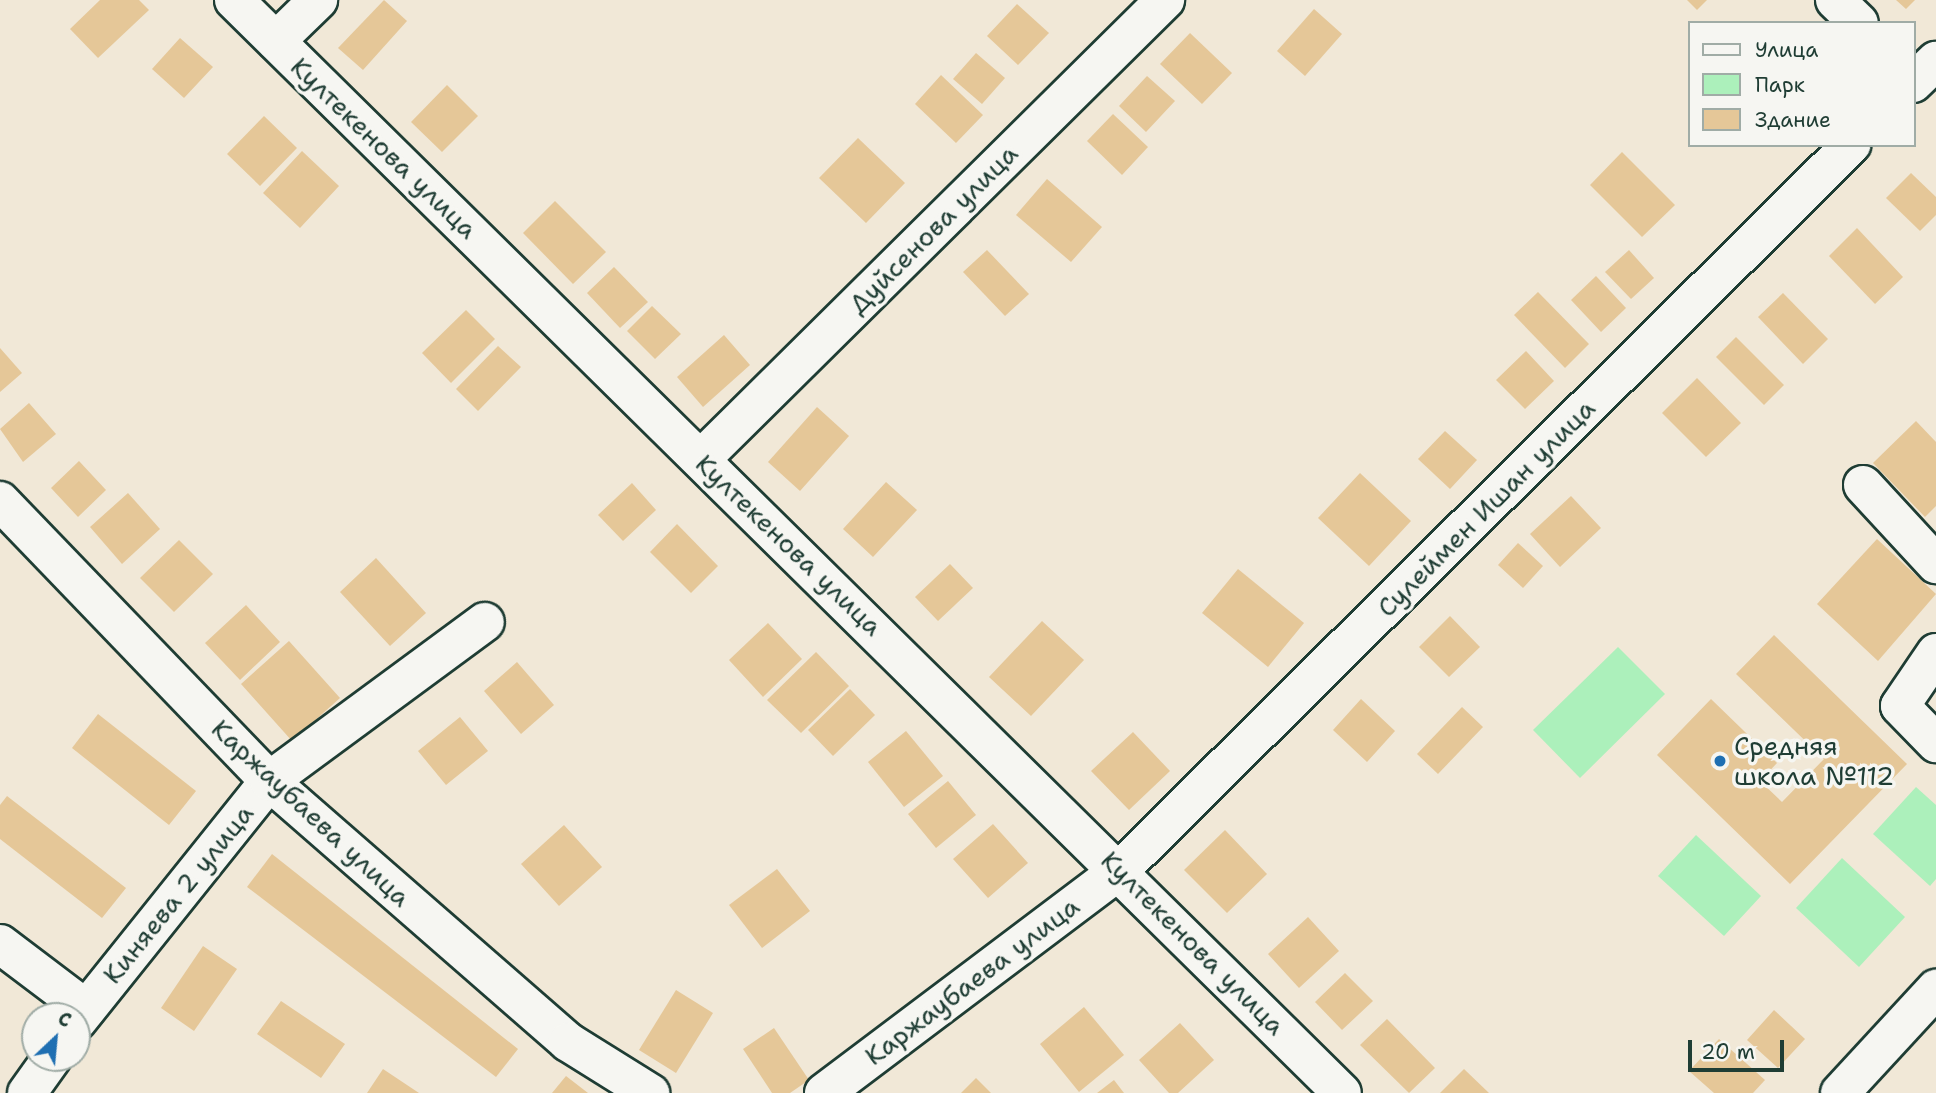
<!DOCTYPE html>
<html>
<head>
<meta charset="utf-8">
<style>
  body { margin:0 }
  #map { position:relative; width:1936px; height:1093px; overflow:hidden; background:#f1e8d7; font-family:"Shantell Sans",sans-serif }
  div>[style] { position:absolute }
  [style*='--x'] { left:calc(var(--x)*1px); top:calc(var(--y)*1px); width:calc(var(--w)*1px); rotate:calc(var(--a)*1deg) }
  .green>* { inset:0; background:#acf0bb }
  .building>* { inset:0; background:#e5c798 }
  .roads { filter:drop-shadow(2px 0 #1f3d34) drop-shadow(-2px 0 #1f3d34) drop-shadow(0 2px #1f3d34) drop-shadow(0 -2px #1f3d34) }
  .street>* { height:38px; margin:-19px; padding:0 19px; transform-origin:19px; border-radius:19px; background:#f6f6f2 }
  .dots>* { width:19px; height:19px; translate:-50% -50%; box-sizing:border-box; border:4px solid #f6f6f2; border-radius:50% }
  span { translate:-50% -50%; white-space:nowrap; text-align:center; line-height:1.15; -webkit-text-stroke:7px #f6f6f2; paint-order:stroke }
  .street-label { font-size:26px; color:#1f3d34 }
  .poi-label { font-size:26px; color:#1f3d34 }
  .left { translate:0 -50%; text-align:left }
  .legend { position:absolute; left:1688px; top:21px; width:228px; height:126px; box-sizing:border-box; background:#f6f6f2; border:2px solid #a0aca6; margin:0; padding:9px 12px; list-style:none; font-size:21px; color:#1f3d34 }
  .legend li { display:flex; align-items:center; gap:14px; height:35px }
  .legend b { width:35px; border:2px solid #a0aca6 }
  .north { position:absolute; left:21px; top:1002px; width:70px; height:70px; box-sizing:border-box; background:#f6f6f2; border:2px solid #a0aca6; border-radius:50%; rotate:26deg; font-size:19px; font-weight:700; line-height:28px; text-align:center; color:#1f3d34 }
  .north::after { content:''; display:block; margin:auto; width:24px; height:32px; background:#1f6fb2; clip-path:polygon(50% 0,100% 100%,50% 72%,0 100%) }
  .scale { position:absolute; left:1688px; top:1040px; width:96px; height:32px; box-sizing:border-box; border:4px solid #1f3d34; border-top:0; padding-left:9px; font-size:21px; line-height:24px; white-space:nowrap; color:#1f3d34; -webkit-text-stroke:5px #f6f6f2; paint-order:stroke }
</style>
</head>
<body>
<div id="map">
  <div class="green">
    <div style="clip-path:polygon(1618px 647px,1665px 694px,1580px 778px,1533px 730px)"></div>
    <div style="clip-path:polygon(1916px 787px,1936px 805px,1936px 879px,1930px 886px,1873px 834px)"></div>
    <div style="clip-path:polygon(1696px 835px,1761px 896px,1724px 936px,1658px 876px)"></div>
    <div style="clip-path:polygon(1842px 858px,1905px 917px,1859px 967px,1796px 908px)"></div>
  </div>
  <div class="building">
    <div style="clip-path:polygon(100px 0,139px 0,149px 10px,98px 58px,70px 29px)"></div>
    <div style="clip-path:polygon(384px 0,407px 21px,363px 70px,338px 48px)"></div>
    <div style="clip-path:polygon(1687px 0,1707px 0,1697px 10px)"></div>
    <div style="clip-path:polygon(1896px 0,1915px 0,1906px 9px)"></div>
    <div style="clip-path:polygon(1017px 4px,1049px 33px,1018px 65px,987px 36px)"></div>
    <div style="clip-path:polygon(1314px 9px,1342px 34px,1305px 76px,1277px 51px)"></div>
    <div style="clip-path:polygon(1190px 33px,1232px 73px,1202px 104px,1160px 64px)"></div>
    <div style="clip-path:polygon(180px 38px,213px 67px,184px 98px,152px 69px)"></div>
    <div style="clip-path:polygon(976px 53px,1005px 78px,982px 104px,953px 79px)"></div>
    <div style="clip-path:polygon(941px 75px,983px 115px,956px 143px,915px 104px)"></div>
    <div style="clip-path:polygon(1147px 76px,1175px 101px,1146px 132px,1119px 106px)"></div>
    <div style="clip-path:polygon(447px 85px,478px 116px,442px 152px,411px 122px)"></div>
    <div style="clip-path:polygon(1113px 114px,1148px 147px,1122px 175px,1087px 141px)"></div>
    <div style="clip-path:polygon(264px 116px,297px 148px,260px 186px,227px 154px)"></div>
    <div style="clip-path:polygon(858px 138px,905px 183px,866px 223px,819px 178px)"></div>
    <div style="clip-path:polygon(302px 151px,339px 186px,300px 228px,263px 193px)"></div>
    <div style="clip-path:polygon(1622px 152px,1675px 205px,1642px 237px,1590px 185px)"></div>
    <div style="clip-path:polygon(1911px 173px,1936px 197px,1936px 215px,1920px 231px,1886px 198px)"></div>
    <div style="clip-path:polygon(1047px 179px,1102px 227px,1071px 262px,1016px 215px)"></div>
    <div style="clip-path:polygon(555px 201px,606px 252px,573px 284px,523px 233px)"></div>
    <div style="clip-path:polygon(1857px 228px,1903px 277px,1875px 304px,1829px 256px)"></div>
    <div style="clip-path:polygon(987px 250px,1029px 294px,1005px 316px,963px 272px)"></div>
    <div style="clip-path:polygon(1629px 250px,1654px 278px,1631px 299px,1605px 272px)"></div>
    <div style="clip-path:polygon(614px 267px,648px 302px,620px 328px,587px 293px)"></div>
    <div style="clip-path:polygon(1596px 276px,1626px 308px,1601px 332px,1571px 300px)"></div>
    <div style="clip-path:polygon(1538px 292px,1589px 344px,1565px 368px,1514px 315px)"></div>
    <div style="clip-path:polygon(1783px 293px,1828px 339px,1803px 364px,1758px 317px)"></div>
    <div style="clip-path:polygon(652px 306px,681px 334px,655px 359px,627px 331px)"></div>
    <div style="clip-path:polygon(466px 310px,495px 339px,451px 383px,422px 353px)"></div>
    <div style="clip-path:polygon(724px 335px,750px 365px,703px 407px,677px 377px)"></div>
    <div style="clip-path:polygon(1736px 337px,1784px 385px,1764px 405px,1716px 357px)"></div>
    <div style="clip-path:polygon(498px 346px,521px 367px,478px 411px,456px 389px)"></div>
    <div style="clip-path:polygon(0 348px,22px 373px,0 392px)"></div>
    <div style="clip-path:polygon(1526px 351px,1554px 381px,1525px 409px,1496px 380px)"></div>
    <div style="clip-path:polygon(1697px 378px,1741px 423px,1706px 457px,1662px 413px)"></div>
    <div style="clip-path:polygon(29px 403px,56px 434px,23px 462px,0 429px)"></div>
    <div style="clip-path:polygon(817px 407px,849px 436px,800px 491px,768px 462px)"></div>
    <div style="clip-path:polygon(1916px 421px,1936px 442px,1936px 506px,1925px 517px,1873px 463px)"></div>
    <div style="clip-path:polygon(1445px 431px,1477px 460px,1450px 489px,1418px 459px)"></div>
    <div style="clip-path:polygon(79px 461px,106px 490px,78px 517px,51px 488px)"></div>
    <div style="clip-path:polygon(1360px 473px,1411px 521px,1369px 566px,1318px 518px)"></div>
    <div style="clip-path:polygon(886px 482px,917px 510px,873px 557px,843px 529px)"></div>
    <div style="clip-path:polygon(632px 483px,656px 510px,623px 541px,598px 515px)"></div>
    <div style="clip-path:polygon(128px 493px,160px 529px,122px 564px,90px 527px)"></div>
    <div style="clip-path:polygon(1571px 496px,1601px 528px,1560px 567px,1530px 534px)"></div>
    <div style="clip-path:polygon(677px 524px,718px 566px,691px 593px,650px 552px)"></div>
    <div style="clip-path:polygon(1877px 539px,1936px 594px,1878px 661px,1817px 604px)"></div>
    <div style="clip-path:polygon(179px 540px,213px 574px,174px 612px,140px 578px)"></div>
    <div style="clip-path:polygon(1518px 543px,1543px 566px,1523px 588px,1498px 565px)"></div>
    <div style="clip-path:polygon(376px 558px,426px 613px,390px 646px,340px 592px)"></div>
    <div style="clip-path:polygon(950px 564px,973px 588px,938px 621px,915px 597px)"></div>
    <div style="clip-path:polygon(1238px 569px,1304px 623px,1268px 667px,1202px 613px)"></div>
    <div style="clip-path:polygon(246px 605px,280px 642px,240px 680px,205px 643px)"></div>
    <div style="clip-path:polygon(1450px 616px,1480px 647px,1449px 677px,1419px 647px)"></div>
    <div style="clip-path:polygon(1042px 621px,1084px 660px,1031px 716px,989px 677px)"></div>
    <div style="clip-path:polygon(768px 623px,802px 659px,763px 697px,729px 660px)"></div>
    <div style="clip-path:polygon(1774px 635px,1907px 764px,1790px 884px,1657px 755px,1711px 699px,1777px 763px,1760px 781px,1782px 802px,1824px 759px,1736px 674px)"></div>
    <div style="clip-path:polygon(289px 641px,340px 698px,292px 741px,241px 684px)"></div>
    <div style="clip-path:polygon(816px 652px,849px 686px,801px 733px,767px 700px)"></div>
    <div style="clip-path:polygon(517px 662px,554px 705px,521px 734px,484px 691px)"></div>
    <div style="clip-path:polygon(850px 689px,875px 715px,833px 756px,808px 730px)"></div>
    <div style="clip-path:polygon(1361px 699px,1395px 731px,1367px 762px,1333px 730px)"></div>
    <div style="clip-path:polygon(1462px 707px,1483px 727px,1438px 774px,1417px 754px)"></div>
    <div style="clip-path:polygon(98px 714px,196px 791px,169px 825px,72px 748px)"></div>
    <div style="clip-path:polygon(460px 717px,488px 751px,446px 785px,418px 751px)"></div>
    <div style="clip-path:polygon(906px 731px,943px 776px,904px 807px,868px 762px)"></div>
    <div style="clip-path:polygon(1133px 732px,1170px 771px,1129px 810px,1091px 771px)"></div>
    <div style="clip-path:polygon(948px 781px,976px 815px,936px 848px,908px 814px)"></div>
    <div style="clip-path:polygon(7px 796px,126px 888px,102px 918px,0 839px,0 805px)"></div>
    <div style="clip-path:polygon(993px 824px,1028px 863px,988px 898px,953px 859px)"></div>
    <div style="clip-path:polygon(564px 825px,602px 867px,559px 906px,521px 864px)"></div>
    <div style="clip-path:polygon(1225px 830px,1267px 874px,1227px 913px,1184px 870px)"></div>
    <div style="clip-path:polygon(272px 854px,518px 1049px,496px 1077px,247px 887px)"></div>
    <div style="clip-path:polygon(777px 869px,810px 911px,762px 948px,729px 905px)"></div>
    <div style="clip-path:polygon(1308px 917px,1339px 951px,1299px 988px,1268px 954px)"></div>
    <div style="clip-path:polygon(203px 946px,237px 969px,194px 1031px,161px 1008px)"></div>
    <div style="clip-path:polygon(1345px 973px,1373px 1001px,1342px 1030px,1315px 1002px)"></div>
    <div style="clip-path:polygon(676px 990px,713px 1013px,676px 1073px,639px 1050px)"></div>
    <div style="clip-path:polygon(281px 1001px,345px 1044px,321px 1078px,257px 1034px)"></div>
    <div style="clip-path:polygon(1084px 1007px,1124px 1055px,1079px 1092px,1040px 1044px)"></div>
    <div style="clip-path:polygon(1774px 1010px,1805px 1039px,1778px 1068px,1747px 1040px)"></div>
    <div style="clip-path:polygon(1387px 1019px,1435px 1068px,1409px 1093px,1360px 1045px)"></div>
    <div style="clip-path:polygon(1180px 1023px,1214px 1060px,1178px 1093px,1169px 1093px,1139px 1060px)"></div>
    <div style="clip-path:polygon(774px 1028px,809px 1080px,790px 1093px,772px 1093px,743px 1049px)"></div>
    <div style="clip-path:polygon(1719px 1039px,1765px 1080px,1753px 1093px,1714px 1093px,1689px 1071px)"></div>
    <div style="clip-path:polygon(383px 1069px,419px 1093px,367px 1093px)"></div>
    <div style="clip-path:polygon(1464px 1069px,1489px 1093px,1440px 1093px)"></div>
    <div style="clip-path:polygon(566px 1076px,588px 1093px,552px 1093px)"></div>
    <div style="clip-path:polygon(976px 1078px,991px 1093px,961px 1093px)"></div>
    <div style="clip-path:polygon(1114px 1080px,1124px 1093px,1097px 1093px)"></div>
  </div>
  <div class="roads">
    <div class="street">
      <div style="--x:234;--y:0;--w:1556;--a:44.61"></div>
      <div style="--x:1835;--y:0;--w:33;--a:44"></div>
      <div style="--x:276;--y:41;--w:59;--a:-44.3"></div>
      <div style="--x:1913;--y:83;--w:32;--a:-44"></div>
      <div style="--x:701;--y:459;--w:653;--a:-44.69"></div>
      <div style="--x:1863;--y:485;--w:108;--a:47.3"></div>
      <div style="--x:0;--y:501;--w:388;--a:46.1"></div>
      <div style="--x:269;--y:781;--w:397;--a:41.1"></div>
      <div style="--x:568;--y:1042;--w:97;--a:31.9"></div>
      <div style="--x:1936;--y:653;--w:64;--a:124.2"></div>
      <div style="--x:1900;--y:706;--w:52;--a:45.8"></div>
      <div style="--x:0;--y:944;--w:108;--a:37.1"></div>
      <div style="--x:77;--y:1021;--w:307;--a:-51.3"></div>
      <div style="--x:269;--y:781;--w:268;--a:-36.4"></div>
      <div style="--x:27;--y:1093;--w:43;--a:-54.5"></div>
      <div style="--x:824;--y:1093;--w:371;--a:-37"></div>
      <div style="--x:1120;--y:870;--w:1030;--a:-44.76"></div>
      <div style="--x:1840;--y:1093;--w:142;--a:-47.3"></div>
    </div>
  </div>
  <div class="dots">
    <div style="left:1720px;top:761px;background:#1f6fb2"></div>
  </div>
  <div class="street-label">
    <span style="left:384px;top:148px;rotate:44deg">Култекенова улица</span>
    <span style="left:933px;top:229px;rotate:-45deg">Дуйсенова улица</span>
    <span style="left:1486px;top:508px;rotate:-45deg">Сулеймен Ишан улица</span>
    <span style="left:789px;top:545px;rotate:44deg">Култекенова улица</span>
    <span style="left:311px;top:813px;rotate:43deg">Каржаубаева улица</span>
    <span style="left:178px;top:894px;rotate:-51deg">Киняева 2 улица</span>
    <span style="left:1193px;top:943px;rotate:45deg">Култекенова улица</span>
    <span style="left:972px;top:981px;rotate:-37deg">Каржаубаева улица</span>
  </div>
  <div class="poi-label">
    <span class="left" style="left:1734px;top:761px">Средняя<br>школа №112</span>
  </div>
  <ul class="legend">
  <li><b style="height:9px;background:#f6f6f2"></b>Улица</li>
  <li><b style="height:19px;background:#acf0bb"></b>Парк</li>
  <li><b style="height:19px;background:#e5c798"></b>Здание</li>
  </ul>
  <div class="north">С</div>
  <div class="scale">20 m</div>
</div>
</body>
</html>
